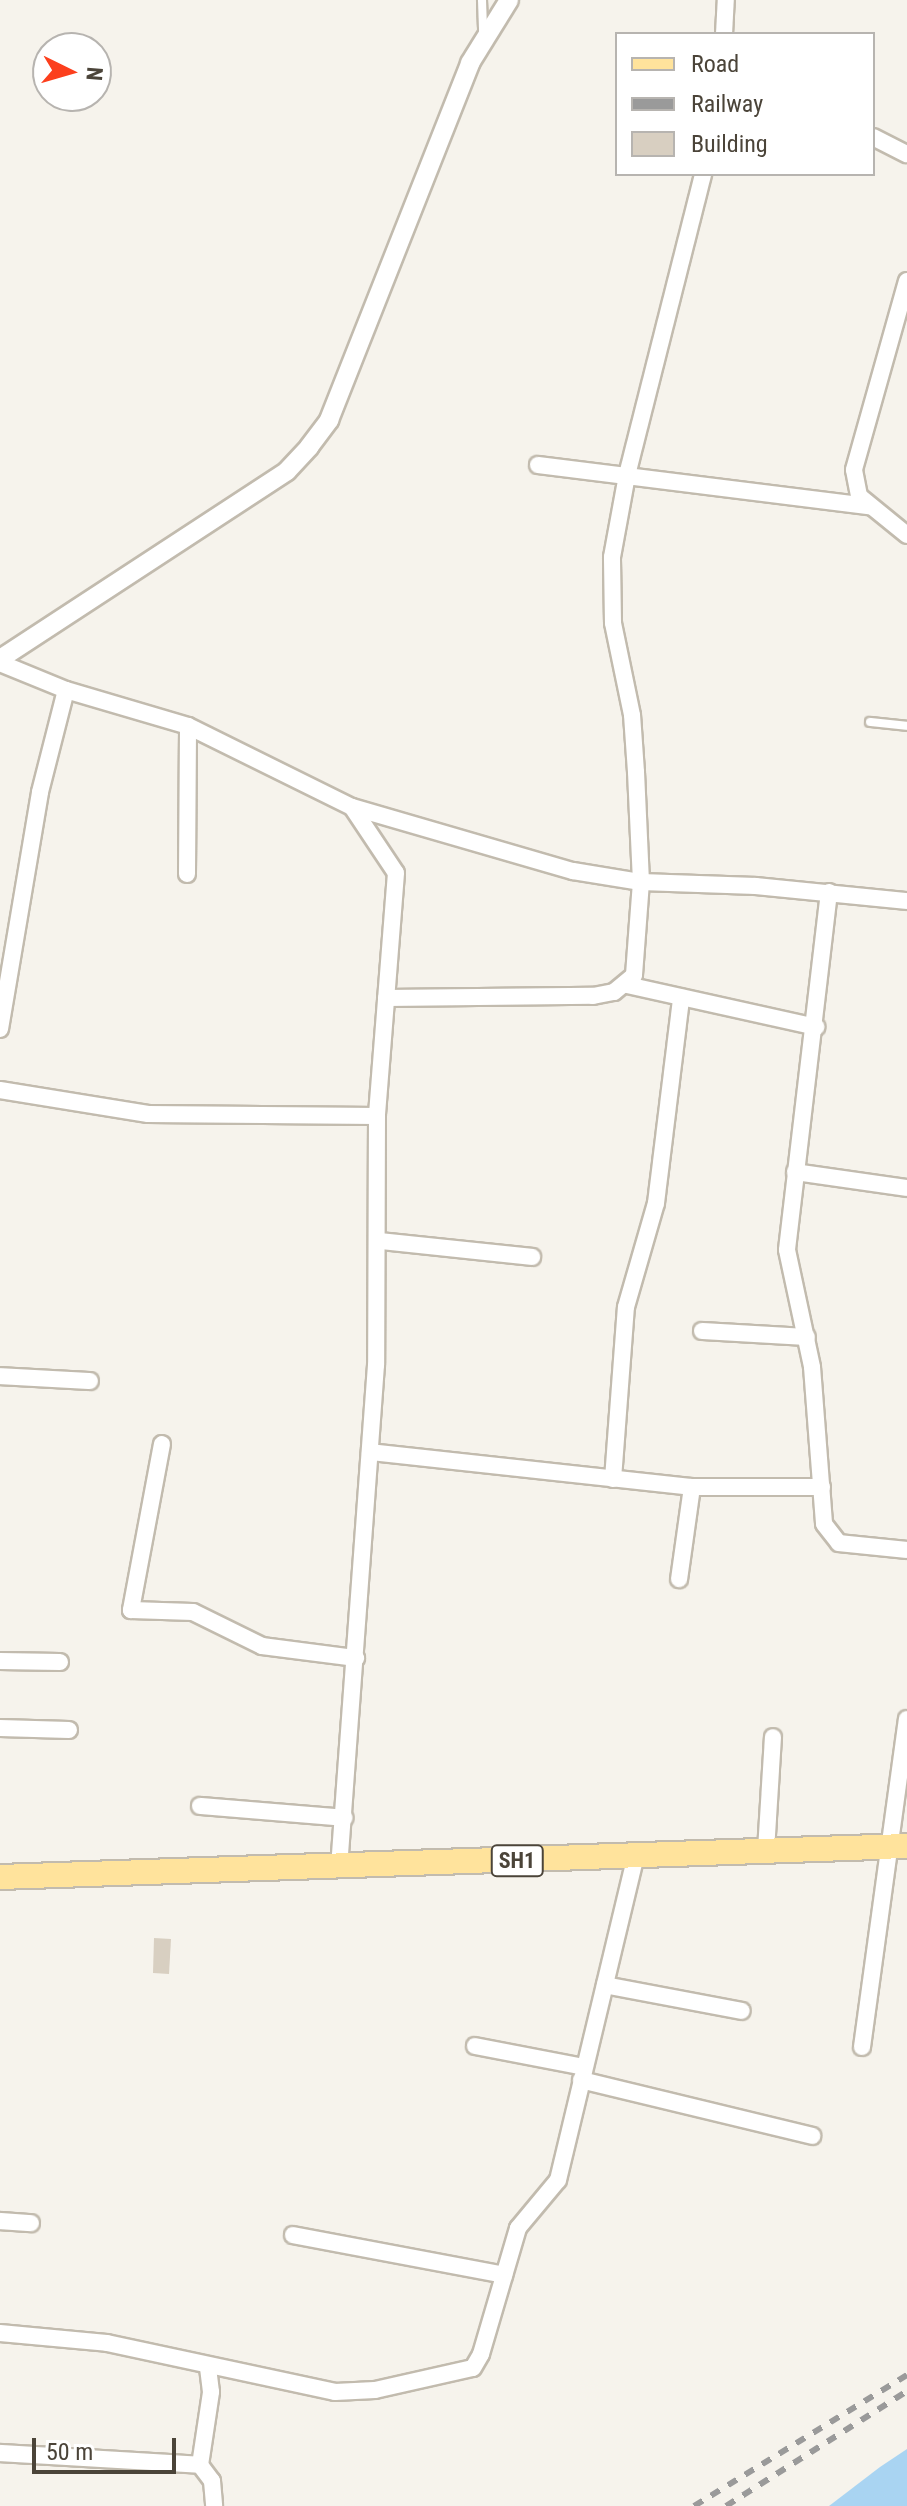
<!DOCTYPE html>
<html>
<head>
<meta charset="utf-8">
<style>
  body { margin:0 }
  #map { position:relative; width:907px; height:2506px; overflow:hidden; background:#f6f3ec; font-family:"Roboto Condensed",sans-serif }
  div>[style] { position:absolute }
  [style*='--x'] { left:calc(var(--x)*1px); top:calc(var(--y)*1px); width:calc(var(--w)*1px); rotate:calc(var(--a)*1deg) }
  .water>* { inset:0; background:#a9d4f2 }
  .building>* { inset:0; background:#d8cfc1 }
  .roads { filter:drop-shadow(2px 0 #c2bbae) drop-shadow(-2px 0 #c2bbae) drop-shadow(0 2px #c2bbae) drop-shadow(0 -2px #c2bbae) }
  .service>* { height:8px; margin:-4px; padding:0 4px; transform-origin:4px; border-radius:4px; background:#fff }
  .minor>* { height:16px; margin:-8px; padding:0 8px; transform-origin:8px; border-radius:8px; background:#fff }
  .tertiary>* { height:18px; margin:-9px; padding:0 9px; transform-origin:9px; border-radius:9px; background:#fff }
  .primary>* { height:24px; margin:-12px; padding:0 12px; transform-origin:12px; border-radius:12px; background:#ffe39c }
  .rail>* { height:6px; margin-top:-3px; transform-origin:0; background:repeating-linear-gradient(90deg,#9a9a9a 0 10px,transparent 0 20px) }
  span { translate:-50% -50%; white-space:nowrap; text-align:center; line-height:1.15; -webkit-text-stroke:8px #fff; paint-order:stroke }
  .shield-label span { padding:2px 6px; background:#fff; border:2px solid; border-radius:6px; -webkit-text-stroke-width:0 }
  .shield-label { font-size:22px; color:#4b4439; font-weight:700 }
  .legend { position:absolute; left:615px; top:32px; width:260px; height:144px; box-sizing:border-box; background:#fff; border:2px solid #b7b4b0; margin:0; padding:10px 14px; list-style:none; font-size:24px; color:#4b4439 }
  .legend li { display:flex; align-items:center; gap:16px; height:40px }
  .legend b { width:40px; border:2px solid #b7b4b0 }
  .north { position:absolute; left:32px; top:32px; width:80px; height:80px; box-sizing:border-box; background:#fff; border:2px solid #b7b4b0; border-radius:50%; rotate:95deg; font-size:22px; font-weight:700; line-height:32px; text-align:center; color:#4b4439 }
  .north::after { content:''; display:block; margin:auto; width:28px; height:36px; background:#fc3f1d; clip-path:polygon(50% 0,100% 100%,50% 72%,0 100%) }
  .scale { position:absolute; left:32px; top:2438px; width:144px; height:36px; box-sizing:border-box; border:4px solid #4b4439; border-top:0; padding-left:10px; font-size:24px; line-height:28px; white-space:nowrap; color:#4b4439; -webkit-text-stroke:6px #fff; paint-order:stroke }
</style>
</head>
<body>
<div id="map">
  <div class="water">
    <div style="clip-path:polygon(907px 2449px,907px 2506px,829px 2506px,880px 2467px)"></div>
  </div>
  <div class="building">
    <div style="clip-path:polygon(154px 1938px,171px 1939px,169px 1974px,153px 1973px)"></div>
  </div>
  <div class="roads">
    <div class="service">
      <div style="--x:482;--y:0;--w:36;--a:88"></div>
      <div style="--x:870;--y:722;--w:37;--a:6"></div>
    </div>
    <div class="minor">
      <div style="--x:724;--y:34;--w:34;--a:-87"></div>
      <div style="--x:873;--y:137;--w:38;--a:27"></div>
      <div style="--x:907;--y:281;--w:196;--a:105.7"></div>
      <div style="--x:854;--y:470;--w:26;--a:79"></div>
      <div style="--x:859;--y:496;--w:62;--a:39.1"></div>
      <div style="--x:538;--y:465;--w:334;--a:7.1"></div>
      <div style="--x:0;--y:663;--w:71;--a:22.2"></div>
      <div style="--x:66;--y:690;--w:127;--a:16.4"></div>
      <div style="--x:188;--y:726;--w:183;--a:26.3"></div>
      <div style="--x:352;--y:807;--w:79;--a:56.3"></div>
      <div style="--x:396;--y:873;--w:244;--a:94.5"></div>
      <div style="--x:377;--y:1116;--w:249;--a:90.2"></div>
      <div style="--x:376;--y:1365;--w:504;--a:94.21"></div>
      <div style="--x:352;--y:807;--w:230;--a:16.2"></div>
      <div style="--x:573;--y:871;--w:69;--a:9.2"></div>
      <div style="--x:641;--y:882;--w:115;--a:2"></div>
      <div style="--x:756;--y:886;--w:152;--a:5.7"></div>
      <div style="--x:187;--y:874;--w:148;--a:-89.6"></div>
      <div style="--x:829;--y:892;--w:360;--a:96.7"></div>
      <div style="--x:787;--y:1250;--w:120;--a:77.9"></div>
      <div style="--x:812;--y:1367;--w:157;--a:85.6"></div>
      <div style="--x:824;--y:1524;--w:24;--a:52"></div>
      <div style="--x:839;--y:1543;--w:68;--a:5.9"></div>
      <div style="--x:627;--y:985;--w:194;--a:12.5"></div>
      <div style="--x:386;--y:998;--w:207;--a:-0.6"></div>
      <div style="--x:593;--y:996;--w:21;--a:-11"></div>
      <div style="--x:614;--y:992;--w:26;--a:-40"></div>
      <div style="--x:634;--y:975;--w:93;--a:-85.7"></div>
      <div style="--x:641;--y:882;--w:110;--a:-92.6"></div>
      <div style="--x:636;--y:772;--w:57;--a:-94"></div>
      <div style="--x:632;--y:715;--w:94;--a:-101.7"></div>
      <div style="--x:613;--y:623;--w:66;--a:-90.9"></div>
      <div style="--x:612;--y:557;--w:83;--a:-79.6"></div>
      <div style="--x:627;--y:475;--w:310;--a:-75.8"></div>
      <div style="--x:0;--y:1029;--w:240;--a:-80.4"></div>
      <div style="--x:40;--y:792;--w:105;--a:-75.7"></div>
      <div style="--x:0;--y:1090;--w:150;--a:9.2"></div>
      <div style="--x:148;--y:1114;--w:229;--a:0.5"></div>
      <div style="--x:795;--y:1172;--w:113;--a:8.1"></div>
      <div style="--x:380;--y:1241;--w:153;--a:6"></div>
      <div style="--x:702;--y:1331;--w:105;--a:3.3"></div>
      <div style="--x:0;--y:1376;--w:90;--a:3.2"></div>
      <div style="--x:162;--y:1444;--w:169;--a:100.6"></div>
      <div style="--x:131;--y:1610;--w:62;--a:1.8"></div>
      <div style="--x:193;--y:1612;--w:77;--a:26.2"></div>
      <div style="--x:262;--y:1646;--w:95;--a:7.3"></div>
      <div style="--x:370;--y:1452;--w:324;--a:6.2"></div>
      <div style="--x:692;--y:1487;--w:93;--a:98"></div>
      <div style="--x:613;--y:1479;--w:172;--a:-85.7"></div>
      <div style="--x:626;--y:1307;--w:108;--a:-73.9"></div>
      <div style="--x:656;--y:1203;--w:207;--a:-83"></div>
      <div style="--x:692;--y:1487;--w:130;--a:0"></div>
      <div style="--x:0;--y:1661;--w:60;--a:1"></div>
      <div style="--x:0;--y:1728;--w:69;--a:1.7"></div>
      <div style="--x:200;--y:1806;--w:145;--a:4.7"></div>
      <div style="--x:766;--y:1851;--w:114;--a:-86.5"></div>
      <div style="--x:605;--y:1985;--w:139;--a:10.7"></div>
      <div style="--x:475;--y:2046;--w:111;--a:10.9"></div>
      <div style="--x:862;--y:2047;--w:331;--a:-82.2"></div>
      <div style="--x:581;--y:2080;--w:238;--a:13.6"></div>
      <div style="--x:0;--y:2221;--w:31;--a:4"></div>
      <div style="--x:293;--y:2235;--w:215;--a:10.7"></div>
      <div style="--x:0;--y:2333;--w:107;--a:5.3"></div>
      <div style="--x:107;--y:2343;--w:233;--a:12.1"></div>
      <div style="--x:335;--y:2392;--w:40;--a:-2.9"></div>
      <div style="--x:375;--y:2390;--w:100;--a:-12.7"></div>
      <div style="--x:473;--y:2368;--w:16;--a:-60"></div>
      <div style="--x:481;--y:2354;--w:131;--a:-73.6"></div>
      <div style="--x:518;--y:2228;--w:62;--a:-50.2"></div>
      <div style="--x:558;--y:2180;--w:333;--a:-76.5"></div>
      <div style="--x:0;--y:2453;--w:200;--a:3.4"></div>
      <div style="--x:200;--y:2465;--w:74;--a:-81.4"></div>
      <div style="--x:211;--y:2392;--w:25;--a:-97"></div>
      <div style="--x:200;--y:2465;--w:20;--a:53"></div>
      <div style="--x:212;--y:2481;--w:25;--a:85"></div>
    </div>
    <div class="tertiary">
      <div style="--x:0;--y:659;--w:343;--a:-33.2"></div>
      <div style="--x:287;--y:471;--w:33;--a:-47"></div>
      <div style="--x:309;--y:447;--w:34;--a:-53"></div>
      <div style="--x:329;--y:420;--w:384;--a:-68.4"></div>
      <div style="--x:470;--y:63;--w:74;--a:-58.2"></div>
    </div>
    <div class="primary">
      <div style="--x:0;--y:1877;--w:908;--a:-1.96"></div>
    </div>
  </div>
  <div class="rail">
    <div style="--x:694;--y:2506;--w:250;--a:-31.6"></div>
    <div style="--x:726;--y:2506;--w:214;--a:-32.4"></div>
  </div>
  <div class="shield-label">
    <span style="left:517px;top:1861px">SH1</span>
  </div>
  <ul class="legend">
  <li><b style="height:10px;background:#ffe39c"></b>Road</li>
  <li><b style="height:10px;background:#9a9a9a"></b>Railway</li>
  <li><b style="height:22px;background:#d8cfc1"></b>Building</li>
  </ul>
  <div class="north">N</div>
  <div class="scale">50 m</div>
</div>
</body>
</html>
